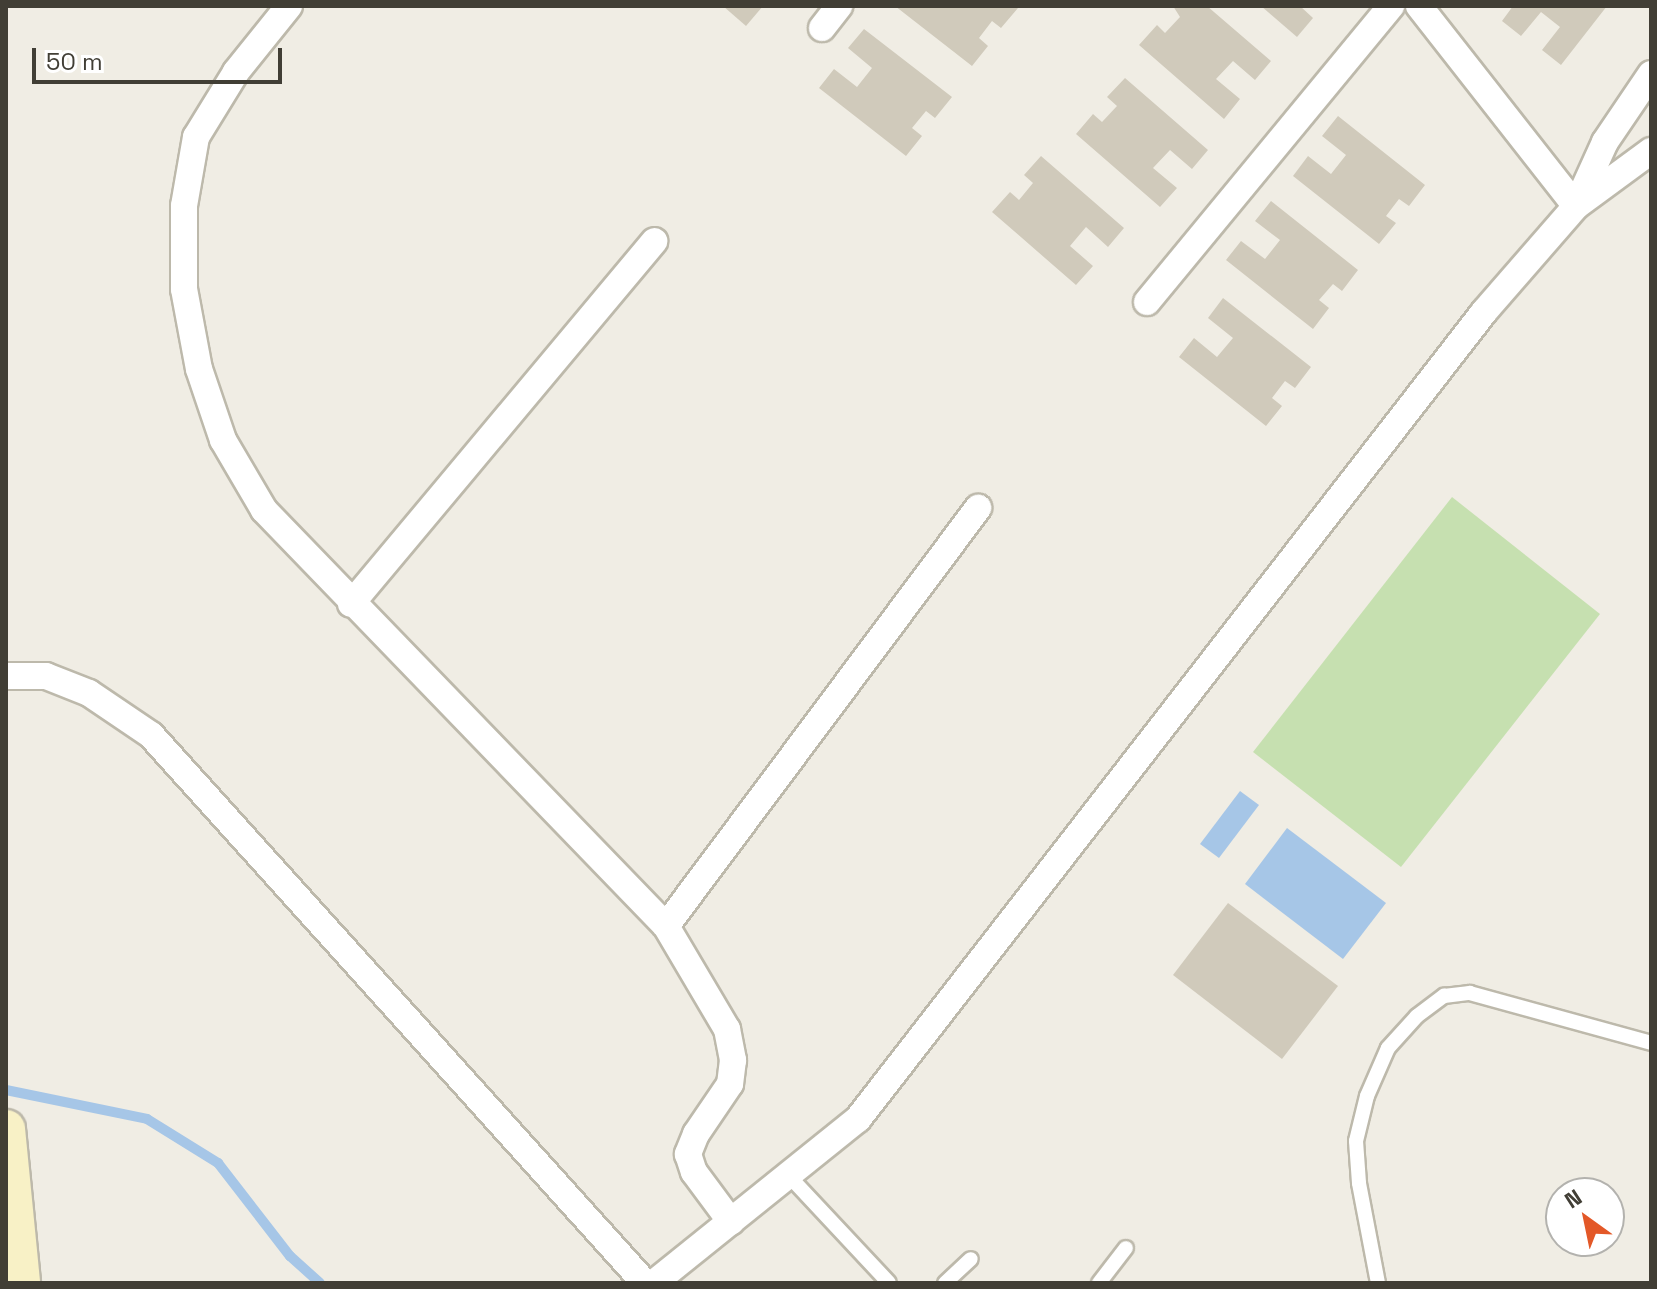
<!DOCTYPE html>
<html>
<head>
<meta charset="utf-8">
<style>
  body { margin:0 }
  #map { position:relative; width:1657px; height:1289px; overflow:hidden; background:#f0ede4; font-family:"Space Grotesk",sans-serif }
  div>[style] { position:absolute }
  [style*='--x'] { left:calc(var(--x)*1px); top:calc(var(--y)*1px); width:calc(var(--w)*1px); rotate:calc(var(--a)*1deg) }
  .green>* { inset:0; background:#c6e0b0 }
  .water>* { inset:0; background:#a6c6e7 }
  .stream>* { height:10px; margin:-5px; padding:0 5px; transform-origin:5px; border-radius:5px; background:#a6c6e7 }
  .building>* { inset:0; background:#d0cabb }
  .roads { filter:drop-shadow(2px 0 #bdb9ab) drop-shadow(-2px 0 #bdb9ab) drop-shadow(0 2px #bdb9ab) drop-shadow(0 -2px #bdb9ab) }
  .lane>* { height:14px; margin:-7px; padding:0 7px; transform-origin:7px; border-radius:7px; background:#fff }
  .street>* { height:26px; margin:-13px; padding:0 13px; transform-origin:13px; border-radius:13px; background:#fff }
  .secondary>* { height:38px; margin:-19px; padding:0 19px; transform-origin:19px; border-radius:19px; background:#f8f1c6 }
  span { translate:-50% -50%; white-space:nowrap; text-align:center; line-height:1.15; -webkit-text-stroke:8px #fff; paint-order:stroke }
  .frame { position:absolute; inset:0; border:8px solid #413e35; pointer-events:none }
  .north { position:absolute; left:1545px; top:1177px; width:80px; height:80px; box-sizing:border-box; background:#fff; border:2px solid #b3b2ae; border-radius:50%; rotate:327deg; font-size:22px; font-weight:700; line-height:32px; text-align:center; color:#413e35 }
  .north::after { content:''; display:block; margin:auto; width:28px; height:36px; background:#e35828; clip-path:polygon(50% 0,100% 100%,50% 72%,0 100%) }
  .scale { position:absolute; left:32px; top:48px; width:250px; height:36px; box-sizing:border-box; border:4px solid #413e35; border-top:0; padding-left:10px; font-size:24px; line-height:28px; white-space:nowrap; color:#413e35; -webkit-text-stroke:6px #fff; paint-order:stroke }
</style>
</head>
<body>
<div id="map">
  <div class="green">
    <div style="clip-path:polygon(1452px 497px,1600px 614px,1401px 867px,1253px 752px)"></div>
  </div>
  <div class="water">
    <div style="clip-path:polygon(1240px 791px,1259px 805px,1219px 858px,1200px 844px)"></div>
    <div style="clip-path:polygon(1287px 828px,1386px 903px,1343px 959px,1245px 884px)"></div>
  </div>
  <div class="stream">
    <div style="--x:6;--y:1090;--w:144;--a:11.6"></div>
    <div style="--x:147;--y:1119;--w:84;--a:31.8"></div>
    <div style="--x:218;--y:1163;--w:118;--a:52.3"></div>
    <div style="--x:290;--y:1256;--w:40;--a:42"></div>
  </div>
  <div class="building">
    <div style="clip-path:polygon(723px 6px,763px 6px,746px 26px)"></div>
    <div style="clip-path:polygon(895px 6px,1015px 6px,1018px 8px,1001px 28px,992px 21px,979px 38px,988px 46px,972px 66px)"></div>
    <div style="clip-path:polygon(1173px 6px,1207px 6px,1271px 61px,1255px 80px,1233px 61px,1216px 79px,1240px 99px,1224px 119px,1139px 45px,1157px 25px,1165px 33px,1180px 17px)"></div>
    <div style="clip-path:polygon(1261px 6px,1300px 6px,1313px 18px,1297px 37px)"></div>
    <div style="clip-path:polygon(1513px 6px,1607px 6px,1561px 65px,1542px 50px,1560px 27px,1541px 12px,1521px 36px,1502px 21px)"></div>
    <div style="clip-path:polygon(864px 29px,952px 97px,935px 118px,926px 111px,912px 128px,922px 136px,906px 156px,819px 88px,834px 69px,857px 87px,872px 68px,848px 48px)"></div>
    <div style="clip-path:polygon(1125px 78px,1208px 150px,1192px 169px,1170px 150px,1153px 168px,1177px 188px,1160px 207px,1076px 134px,1093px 114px,1102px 122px,1117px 106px,1107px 97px)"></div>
    <div style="clip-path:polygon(1338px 116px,1425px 185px,1409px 206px,1399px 199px,1386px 216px,1396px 223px,1379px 244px,1293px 176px,1308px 156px,1331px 174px,1346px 155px,1322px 136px)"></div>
    <div style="clip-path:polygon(1041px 156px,1124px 228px,1108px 247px,1086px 227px,1070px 246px,1093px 266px,1076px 285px,992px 212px,1010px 192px,1019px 200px,1033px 183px,1024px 175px)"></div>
    <div style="clip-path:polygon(1271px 201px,1358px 270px,1342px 291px,1333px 284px,1319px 300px,1329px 308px,1313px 329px,1226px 260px,1241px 241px,1265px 259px,1280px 240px,1255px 221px)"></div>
    <div style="clip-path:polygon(1223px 298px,1311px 367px,1295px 388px,1285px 381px,1272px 398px,1282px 406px,1266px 426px,1179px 357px,1194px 338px,1217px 357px,1233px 338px,1208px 318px)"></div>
    <div style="clip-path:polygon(1228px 903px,1338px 986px,1282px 1059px,1173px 975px)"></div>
  </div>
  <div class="roads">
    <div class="lane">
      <div style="--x:789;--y:1176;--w:146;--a:46.9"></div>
      <div style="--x:945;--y:1283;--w:35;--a:-43"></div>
      <div style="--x:1099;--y:1283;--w:44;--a:-52.4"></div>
      <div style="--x:1378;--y:1283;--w:102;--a:-100.8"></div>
      <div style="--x:1359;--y:1183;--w:42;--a:-94.1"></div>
      <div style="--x:1356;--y:1141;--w:46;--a:-76.3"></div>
      <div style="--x:1367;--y:1096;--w:52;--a:-66.4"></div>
      <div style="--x:1388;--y:1048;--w:43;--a:-47.8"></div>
      <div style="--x:1417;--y:1016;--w:34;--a:-37"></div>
      <div style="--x:1444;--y:996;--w:26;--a:-7"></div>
      <div style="--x:1470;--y:993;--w:188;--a:15.4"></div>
    </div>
    <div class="street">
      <div style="--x:289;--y:6;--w:85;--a:128.8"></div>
      <div style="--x:236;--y:72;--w:76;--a:121.6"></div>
      <div style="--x:196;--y:137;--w:70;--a:99.9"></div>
      <div style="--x:184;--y:206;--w:83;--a:90"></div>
      <div style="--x:184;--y:289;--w:81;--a:79.4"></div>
      <div style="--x:199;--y:369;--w:75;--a:71.3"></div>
      <div style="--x:223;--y:440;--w:81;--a:59.6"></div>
      <div style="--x:264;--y:510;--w:578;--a:45.98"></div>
      <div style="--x:666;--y:926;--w:120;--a:59.4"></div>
      <div style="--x:727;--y:1029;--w:32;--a:79"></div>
      <div style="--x:733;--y:1060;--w:24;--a:97"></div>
      <div style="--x:730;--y:1084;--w:60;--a:124.2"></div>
      <div style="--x:696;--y:1134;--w:22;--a:112"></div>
      <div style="--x:688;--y:1154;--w:19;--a:72"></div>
      <div style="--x:694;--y:1172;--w:62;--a:53.5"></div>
      <div style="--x:1419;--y:6;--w:254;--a:51.9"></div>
      <div style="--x:822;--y:28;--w:28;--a:-52"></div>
      <div style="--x:1576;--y:206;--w:70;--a:-65.6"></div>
      <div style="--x:1605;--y:142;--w:82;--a:-55.9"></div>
      <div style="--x:1147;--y:302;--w:384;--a:-50.5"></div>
      <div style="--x:351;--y:604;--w:473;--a:-50.1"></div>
      <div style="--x:6;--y:676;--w:40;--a:0"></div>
      <div style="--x:46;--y:676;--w:46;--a:21.6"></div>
      <div style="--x:89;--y:693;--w:75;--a:34.1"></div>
      <div style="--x:151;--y:735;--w:738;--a:47.97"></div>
      <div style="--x:666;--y:926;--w:522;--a:-53.26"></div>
      <div style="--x:654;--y:1283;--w:262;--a:-38.8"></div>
      <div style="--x:858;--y:1119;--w:1021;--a:-52.2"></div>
      <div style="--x:1484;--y:312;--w:140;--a:-49"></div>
      <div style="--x:1576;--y:206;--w:93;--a:-36.3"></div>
    </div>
    <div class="secondary">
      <div style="--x:6;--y:1129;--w:155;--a:84.4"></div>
    </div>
  </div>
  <div class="frame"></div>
  <div class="north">N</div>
  <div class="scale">50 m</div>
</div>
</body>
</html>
